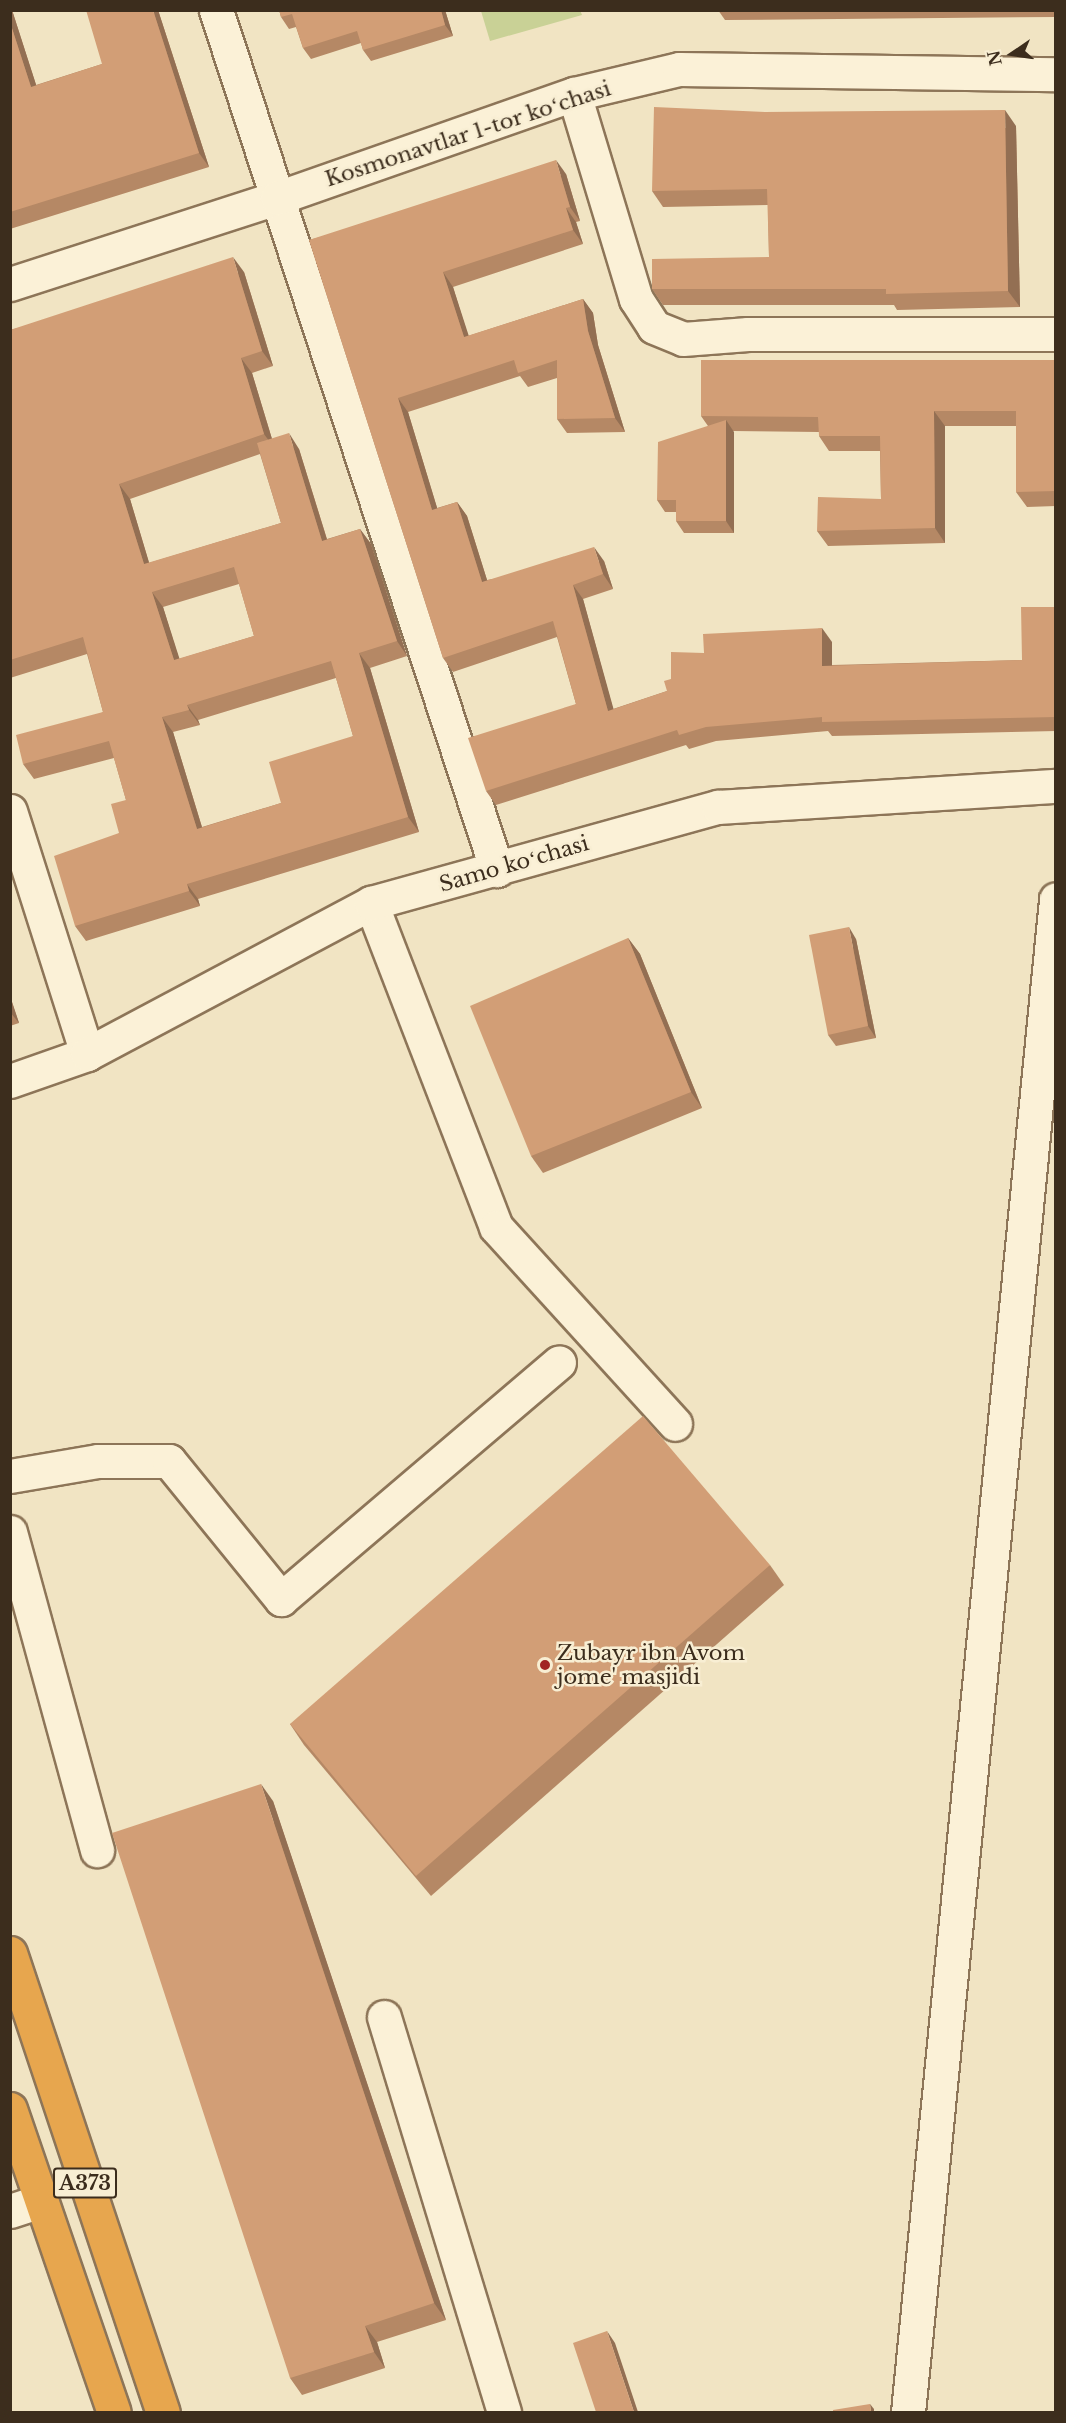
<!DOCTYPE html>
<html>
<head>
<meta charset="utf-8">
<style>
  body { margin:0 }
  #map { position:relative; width:1066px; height:2423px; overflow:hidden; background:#f1e4c3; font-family:"Libre Baskerville",serif }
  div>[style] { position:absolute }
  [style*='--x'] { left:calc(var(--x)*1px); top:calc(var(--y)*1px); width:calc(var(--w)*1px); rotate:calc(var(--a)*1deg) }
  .green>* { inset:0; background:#c9d196 }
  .roads { filter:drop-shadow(2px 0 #8d7558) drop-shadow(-2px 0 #8d7558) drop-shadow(0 2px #8d7558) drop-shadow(0 -2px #8d7558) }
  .minor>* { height:33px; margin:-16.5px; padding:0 16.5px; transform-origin:16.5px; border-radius:16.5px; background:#fbf1d7 }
  .highway>* { height:33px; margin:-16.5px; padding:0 16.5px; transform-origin:16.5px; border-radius:16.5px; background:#e7a64e }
  .wall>* { inset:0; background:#b58865 }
  .shaded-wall>* { inset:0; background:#936f53 }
  .building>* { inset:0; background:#d29e76 }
  .dots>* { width:16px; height:16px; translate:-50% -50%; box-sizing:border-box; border:3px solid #f8eed3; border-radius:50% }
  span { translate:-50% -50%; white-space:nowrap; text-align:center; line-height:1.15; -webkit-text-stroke:5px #f8eed3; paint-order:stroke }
  .shield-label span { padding:2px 4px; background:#f8eed3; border:2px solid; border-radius:4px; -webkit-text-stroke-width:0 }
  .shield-label { font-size:20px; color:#3c2d1d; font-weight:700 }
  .street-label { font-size:21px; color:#3c2d1d }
  .poi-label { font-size:21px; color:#3c2d1d }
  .left { translate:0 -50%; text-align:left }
  .frame { position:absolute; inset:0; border:12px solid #3c2d1d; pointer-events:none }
  .north { position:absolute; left:982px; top:24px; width:60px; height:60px; -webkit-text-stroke:4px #f8eed3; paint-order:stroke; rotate:257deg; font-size:16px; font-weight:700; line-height:24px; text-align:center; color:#3c2d1d }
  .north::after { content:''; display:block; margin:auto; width:21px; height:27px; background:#3c2d1d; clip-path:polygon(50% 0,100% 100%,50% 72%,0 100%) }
</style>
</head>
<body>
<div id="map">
  <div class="green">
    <div style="clip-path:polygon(580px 10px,582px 15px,490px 41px,481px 11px)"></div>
  </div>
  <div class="roads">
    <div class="minor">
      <div style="--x:216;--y:10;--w:905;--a:71.91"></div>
      <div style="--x:574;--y:94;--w:214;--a:73.2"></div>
      <div style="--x:636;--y:299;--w:33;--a:57"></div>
      <div style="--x:654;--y:327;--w:31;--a:22"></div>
      <div style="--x:683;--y:339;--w:65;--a:-4.4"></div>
      <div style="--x:748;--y:334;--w:308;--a:0"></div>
      <div style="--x:10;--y:284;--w:281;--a:-17.9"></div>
      <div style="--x:277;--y:198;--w:315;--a:-19.3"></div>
      <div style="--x:574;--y:94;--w:108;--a:-13.4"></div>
      <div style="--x:679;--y:69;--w:377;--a:0.8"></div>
      <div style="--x:10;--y:811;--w:255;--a:72.4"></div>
      <div style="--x:371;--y:903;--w:347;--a:68.9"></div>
      <div style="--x:496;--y:1227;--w:266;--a:47.7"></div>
      <div style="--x:10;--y:1081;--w:82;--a:-19.3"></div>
      <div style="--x:87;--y:1054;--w:322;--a:-28"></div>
      <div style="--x:371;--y:903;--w:360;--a:-15.5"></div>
      <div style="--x:718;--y:807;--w:339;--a:-3.6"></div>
      <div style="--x:10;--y:1476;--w:89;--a:-9.7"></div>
      <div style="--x:98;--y:1461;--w:71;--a:0"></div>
      <div style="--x:169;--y:1461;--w:178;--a:50.9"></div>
      <div style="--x:281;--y:1599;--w:365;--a:-40.4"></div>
      <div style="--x:10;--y:1532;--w:330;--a:74.7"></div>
      <div style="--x:384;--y:2017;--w:413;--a:73.1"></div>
      <div style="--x:10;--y:2211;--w:33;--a:-18"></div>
      <div style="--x:908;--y:2412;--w:1520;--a:-84.41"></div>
    </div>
    <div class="highway">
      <div style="--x:10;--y:1953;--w:484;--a:71.6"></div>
      <div style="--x:10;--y:2109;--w:320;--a:71.1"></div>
    </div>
  </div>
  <div class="wall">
    <div style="clip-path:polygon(10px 10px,12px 10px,36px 85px,102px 64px,158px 10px,209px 167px,10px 229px)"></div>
    <div style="clip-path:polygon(279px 10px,445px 10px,453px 36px,371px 61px,363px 50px,361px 43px,311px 59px,303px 48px,296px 27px,289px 29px,281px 17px)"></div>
    <div style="clip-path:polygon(718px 10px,1056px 10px,1056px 17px,725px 20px)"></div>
    <div style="clip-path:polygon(1016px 126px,1020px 307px,897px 310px,894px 305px,663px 305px,652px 289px,769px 257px,768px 205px,663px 207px,652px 191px)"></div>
    <div style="clip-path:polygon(566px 174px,580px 221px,576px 222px,583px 244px,453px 287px,468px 336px,583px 299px,593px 313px,598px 345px,625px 432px,567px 433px,557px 419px,557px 378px,528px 387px,520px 376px,408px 412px,437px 508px,457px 502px,467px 516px,487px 580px,604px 561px,613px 589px,583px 599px,613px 709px,667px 691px,671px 679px,704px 653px,832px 642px,832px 665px,1022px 660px,1056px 607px,1056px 731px,832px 736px,828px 731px,716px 741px,689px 749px,686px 745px,496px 805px,486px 791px,576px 704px,557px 637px,453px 672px,443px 658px,309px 240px)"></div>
    <div style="clip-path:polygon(evenodd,244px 272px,273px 366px,252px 373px,272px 439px,299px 449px,327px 539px,360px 529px,371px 544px,407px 656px,370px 668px,419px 832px,198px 899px,200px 906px,86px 941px,75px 926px,119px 833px,126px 800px,114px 758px,34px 779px,23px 764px,103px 712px,87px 654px,10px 678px,10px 330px,244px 272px,260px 454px,281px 523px,149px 563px,130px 499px,260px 454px,244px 272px,239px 584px,254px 636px,179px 659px,163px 607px,239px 584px,244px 272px,336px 678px,353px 736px,281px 803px,202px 827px,173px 732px,200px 725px,198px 720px,336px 678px)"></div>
    <div style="clip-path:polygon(1056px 360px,1056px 506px,1027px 507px,1016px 492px,1016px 426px,945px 426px,945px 543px,828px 546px,817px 531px,881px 499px,880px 451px,829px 451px,819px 436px,819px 432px,733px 431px,734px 533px,684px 533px,676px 521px,676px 512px,665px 512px,657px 500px,708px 426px,701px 416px)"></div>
    <div style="clip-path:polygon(628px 938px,640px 954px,702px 1108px,543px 1173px,531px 1156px)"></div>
    <div style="clip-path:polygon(856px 939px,876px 1038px,836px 1046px,828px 1035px)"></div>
    <div style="clip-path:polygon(10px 996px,19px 1023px,10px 1026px)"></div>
    <div style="clip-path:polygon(770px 1565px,784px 1585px,431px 1896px,304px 1745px,290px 1724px)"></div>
    <div style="clip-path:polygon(273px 1801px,446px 2320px,377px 2342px,385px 2368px,302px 2395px,290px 2378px)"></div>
  </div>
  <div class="shaded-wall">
    <div style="clip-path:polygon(10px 10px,12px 10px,41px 100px,31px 87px,10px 22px)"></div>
    <div style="clip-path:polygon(153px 10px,158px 10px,209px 167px,199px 153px)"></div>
    <div style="clip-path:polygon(441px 10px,445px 10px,453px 36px,445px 25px)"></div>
    <div style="clip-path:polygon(1005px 110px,1016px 126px,1020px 307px,1008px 291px)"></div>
    <div style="clip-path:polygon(556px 160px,566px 174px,580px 221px,570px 207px)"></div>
    <div style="clip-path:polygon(566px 208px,576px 222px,583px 244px,573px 230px)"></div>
    <div style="clip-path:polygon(233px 257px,244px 272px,273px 366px,262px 351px)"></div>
    <div style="clip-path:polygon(443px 272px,453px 287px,474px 352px,464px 337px)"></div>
    <div style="clip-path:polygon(583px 299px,593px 313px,598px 345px,625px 432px,615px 418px,588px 331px)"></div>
    <div style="clip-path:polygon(241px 358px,252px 373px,275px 449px,264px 434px)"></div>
    <div style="clip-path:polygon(398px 398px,408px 412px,442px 524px,432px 510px)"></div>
    <div style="clip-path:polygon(934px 411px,945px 426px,945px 543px,935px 528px)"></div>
    <div style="clip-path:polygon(726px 420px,734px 432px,734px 533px,726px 521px)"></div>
    <div style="clip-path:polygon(289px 433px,299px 449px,332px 556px,322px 541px)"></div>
    <div style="clip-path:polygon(119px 484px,130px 499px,154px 579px,144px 564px)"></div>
    <div style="clip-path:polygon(457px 502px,467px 516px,492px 596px,482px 582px)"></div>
    <div style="clip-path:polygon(360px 529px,371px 544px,407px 656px,397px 641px)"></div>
    <div style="clip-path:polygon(594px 547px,604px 561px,613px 589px,603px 574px)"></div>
    <div style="clip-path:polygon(573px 585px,583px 599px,618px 725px,608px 711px)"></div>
    <div style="clip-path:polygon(152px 592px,163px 607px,185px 676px,174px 660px)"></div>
    <div style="clip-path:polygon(822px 628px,832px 642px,832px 680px,822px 666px)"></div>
    <div style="clip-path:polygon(359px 653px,370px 668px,419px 832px,408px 817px)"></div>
    <div style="clip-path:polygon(187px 705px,198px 720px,200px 725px,189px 710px)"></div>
    <div style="clip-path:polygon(162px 717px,173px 732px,207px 844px,197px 829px)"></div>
    <div style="clip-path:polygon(187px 884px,198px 899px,200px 906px,189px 891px)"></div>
    <div style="clip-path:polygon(849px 927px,856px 939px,876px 1038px,868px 1026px)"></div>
    <div style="clip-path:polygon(628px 938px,640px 954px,702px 1108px,691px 1092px)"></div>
    <div style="clip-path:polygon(10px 996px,19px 1023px,10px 1012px)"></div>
    <div style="clip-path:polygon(261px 1784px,273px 1801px,446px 2320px,434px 2303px)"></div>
    <div style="clip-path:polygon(365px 2326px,377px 2342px,385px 2368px,374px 2352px)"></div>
    <div style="clip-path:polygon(607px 2331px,615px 2343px,638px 2412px,634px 2412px)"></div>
    <div style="clip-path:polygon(870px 2404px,874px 2409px,874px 2412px,871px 2412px)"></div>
  </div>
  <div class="building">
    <div style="clip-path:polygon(86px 10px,153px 10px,199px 153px,10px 212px,10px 22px,31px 87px,102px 64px)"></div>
    <div style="clip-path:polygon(279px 10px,441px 10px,445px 25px,363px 50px,357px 31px,303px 48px,292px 14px,281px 17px)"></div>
    <div style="clip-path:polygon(654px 107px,765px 112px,1005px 110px,1008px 291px,886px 294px,886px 289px,652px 289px,652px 259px,769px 257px,767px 189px,652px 191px)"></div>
    <div style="clip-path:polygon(556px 160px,570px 207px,566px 208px,573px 230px,443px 272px,464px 337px,583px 299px,588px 331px,615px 418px,557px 419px,557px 360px,518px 373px,514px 360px,398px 398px,432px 510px,457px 502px,482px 582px,594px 547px,603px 574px,573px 585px,608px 711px,667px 691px,664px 681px,671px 679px,671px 652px,704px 653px,703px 634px,822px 628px,822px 666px,1022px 660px,1021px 607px,1056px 607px,1056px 717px,822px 722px,822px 717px,706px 727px,679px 735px,677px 730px,486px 791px,468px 738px,576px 704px,553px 621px,443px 658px,309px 240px)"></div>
    <div style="clip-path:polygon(evenodd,233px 257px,262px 351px,241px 358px,264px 434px,119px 484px,144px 564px,281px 523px,257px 443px,289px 433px,322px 541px,360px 529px,397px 641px,359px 653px,408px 817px,187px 884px,189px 891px,75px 926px,54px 856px,119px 833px,111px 804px,126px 800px,109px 741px,23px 764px,16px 735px,103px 712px,83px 637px,10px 660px,10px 330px,233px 257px,234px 567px,254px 636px,174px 660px,152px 592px,234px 567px,233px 257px,331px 661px,353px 736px,269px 762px,281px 803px,197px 829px,162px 717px,189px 710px,187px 705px,331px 661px)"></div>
    <div style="clip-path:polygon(701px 360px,1056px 360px,1056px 491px,1016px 492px,1016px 411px,934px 411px,935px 528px,817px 531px,818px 497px,881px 499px,880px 436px,819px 436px,818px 417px,701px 416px)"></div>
    <div style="clip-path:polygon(726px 420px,726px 521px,676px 521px,676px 500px,657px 500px,658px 442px)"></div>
    <div style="clip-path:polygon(849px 927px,868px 1026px,828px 1035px,809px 935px)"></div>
    <div style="clip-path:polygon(628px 938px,691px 1092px,531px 1156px,470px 1006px)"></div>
    <div style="clip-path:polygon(643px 1416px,770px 1565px,416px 1876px,290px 1724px)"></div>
    <div style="clip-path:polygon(261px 1784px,434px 2303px,365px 2326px,374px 2352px,290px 2378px,112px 1833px)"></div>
    <div style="clip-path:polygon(607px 2331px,634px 2412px,596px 2412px,573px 2343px)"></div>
    <div style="clip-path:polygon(870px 2404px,871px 2412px,833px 2412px,833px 2410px)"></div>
  </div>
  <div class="dots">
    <div style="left:545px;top:1665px;background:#a12423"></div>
  </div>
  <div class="shield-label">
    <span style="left:85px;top:2183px">A373</span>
  </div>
  <div class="street-label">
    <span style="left:468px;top:134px;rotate:-18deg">Kosmonavtlar 1-tor koʻchasi</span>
    <span style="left:514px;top:864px;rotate:-16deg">Samo koʻchasi</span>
  </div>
  <div class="poi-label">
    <span class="left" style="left:557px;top:1665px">Zubayr ibn Avom<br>jome' masjidi</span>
  </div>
  <div class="frame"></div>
  <div class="north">N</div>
</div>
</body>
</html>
